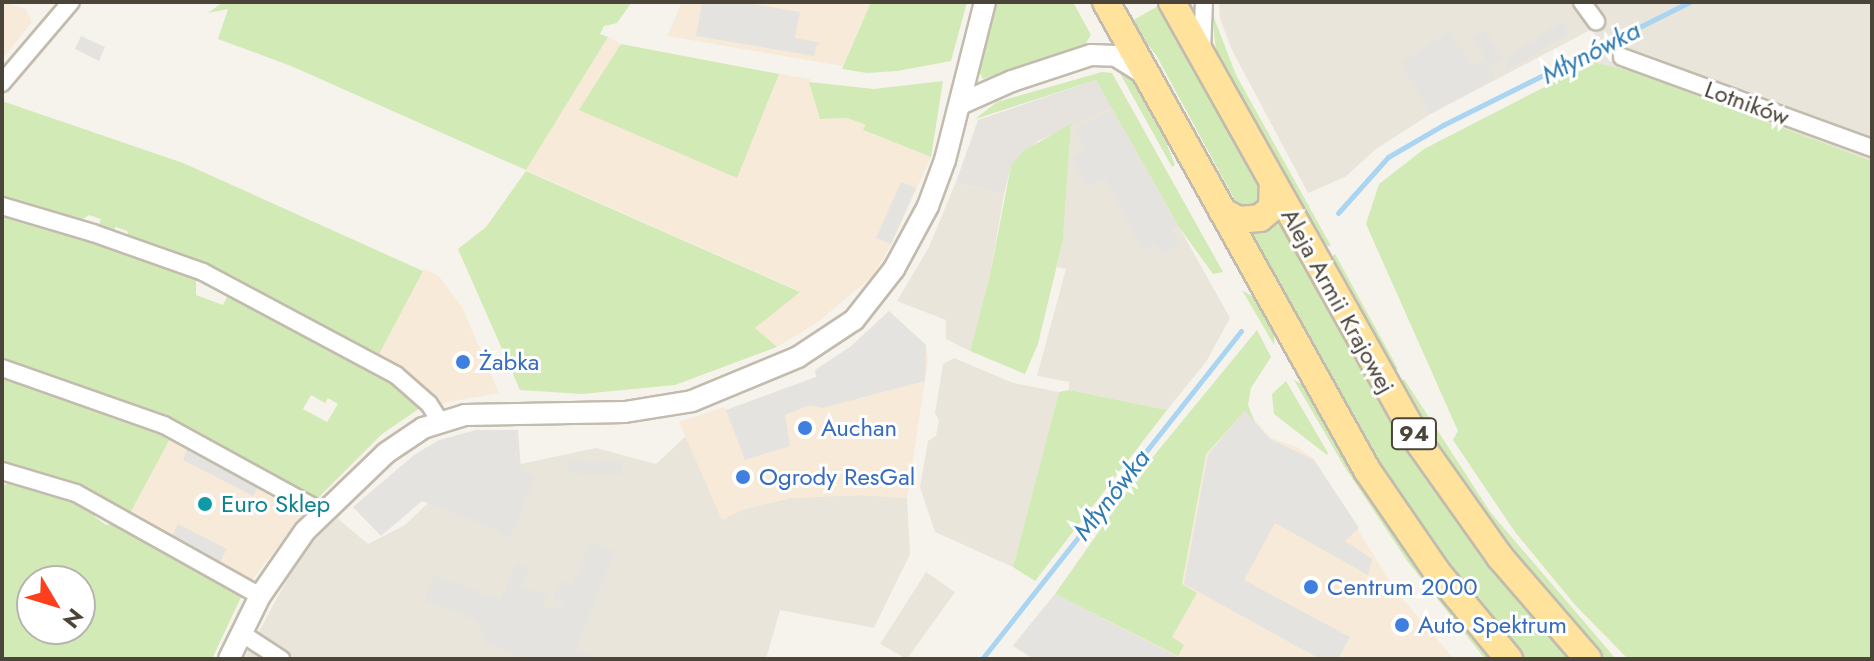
<!DOCTYPE html>
<html>
<head>
<meta charset="utf-8">
<style>
  body { margin:0 }
  #map { position:relative; width:1874px; height:661px; overflow:hidden; background:#f6f3ec; font-family:Jost,sans-serif }
  div>[style] { position:absolute }
  [style*='--x'] { left:calc(var(--x)*1px); top:calc(var(--y)*1px); width:calc(var(--w)*1px); rotate:calc(var(--a)*1deg) }
  .residential>* { inset:0; background:#eae5da }
  .commercial>* { inset:0; background:#f7ead8 }
  .industrial>* { inset:0; background:#e6e2dd }
  .green>* { inset:0; background:#d2eab5 }
  .parking>* { inset:0; background:#e5e3e0 }
  .stream>* { height:5px; margin:-2.5px; padding:0 2.5px; transform-origin:2.5px; border-radius:2.5px; background:#a9d4f2 }
  .roads { filter:drop-shadow(2px 0 #c2bbae) drop-shadow(-2px 0 #c2bbae) drop-shadow(0 2px #c2bbae) drop-shadow(0 -2px #c2bbae) }
  .minor>* { height:16px; margin:-8px; padding:0 8px; transform-origin:8px; border-radius:8px; background:#fff }
  .tertiary>* { height:20px; margin:-10px; padding:0 10px; transform-origin:10px; border-radius:10px; background:#fff }
  .primary>* { height:26px; margin:-13px; padding:0 13px; transform-origin:13px; border-radius:13px; background:#ffe39c }
  .dots>* { width:22px; height:22px; translate:-50% -50%; box-sizing:border-box; border:4px solid #fff; border-radius:50% }
  span { translate:-50% -50%; white-space:nowrap; text-align:center; line-height:1.15; -webkit-text-stroke:6px #fff; paint-order:stroke }
  .shield-label span { padding:2px 6px; background:#fff; border:2px solid; border-radius:6px; -webkit-text-stroke-width:0 }
  .shield-label { font-size:22px; color:#4b4439; font-weight:700 }
  .street-label { font-size:24px; color:#4b4439 }
  .shop-label { font-size:24px; color:#366cbe }
  .left { translate:0 -50%; text-align:left }
  .culture-label { font-size:24px; color:#0d838f }
  .water-label { font-size:26px; color:#2e7ab2; font-style:italic }
  .frame { position:absolute; inset:0; border:4px solid #4b4439; pointer-events:none }
  .north { position:absolute; left:16px; top:565px; width:80px; height:80px; box-sizing:border-box; background:#fff; border:2px solid #b7b4b0; border-radius:50%; rotate:128deg; font-size:22px; font-weight:700; line-height:32px; text-align:center; color:#4b4439 }
  .north::after { content:''; display:block; margin:auto; width:28px; height:36px; background:#fc3f1d; clip-path:polygon(50% 0,100% 100%,50% 72%,0 100%) }
</style>
</head>
<body>
<div id="map">
  <div class="residential">
    <div style="clip-path:polygon(1219px 2px,1872px 2px,1872px 161px,1631px 71px,1593px 62px,1605px 52px,1592px 29px,1429px 115px,1376px 149px,1345px 177px,1308px 193px,1232px 50px,1220px 19px)"></div>
    <div style="clip-path:polygon(1112px 107px,1230px 318px,1206px 362px,1167px 410px,1069px 390px,1069px 382px,1037px 376px,1066px 269px,1057px 267px,1063px 240px,1071px 124px)"></div>
    <div style="clip-path:polygon(956px 182px,1004px 194px,990px 275px,970px 351px,946px 339px,946px 320px,897px 301px,929px 247px)"></div>
    <div style="clip-path:polygon(954px 358px,1013px 383px,1059px 392px,1013px 567px,935px 532px,920px 487px,928px 441px,936px 436px,939px 420px,935px 414px,943px 364px)"></div>
    <div style="clip-path:polygon(686px 436px,722px 519px,744px 509px,791px 498px,861px 495px,907px 498px,910px 554px,874px 628px,780px 610px,766px 659px,244px 659px,301px 554px,337px 518px,368px 544px,405px 525px,446px 486px,511px 466px,596px 448px,656px 464px)"></div>
    <div style="clip-path:polygon(926px 572px,955px 592px,907px 659px,880px 644px)"></div>
  </div>
  <div class="commercial">
    <div style="clip-path:polygon(2px 2px,26px 9px,32px 22px,2px 59px)"></div>
    <div style="clip-path:polygon(682px 2px,871px 2px,843px 66px,667px 36px)"></div>
    <div style="clip-path:polygon(608px 37px,621px 44px,580px 110px,737px 177px,779px 74px,810px 79px,820px 119px,847px 118px,867px 125px,864px 131px,931px 157px,891px 245px,872px 277px,815px 324px,777px 347px,754px 329px,799px 291px,526px 170px)"></div>
    <div style="clip-path:polygon(424px 269px,438px 275px,462px 307px,499px 393px,438px 404px,377px 358px)"></div>
    <div style="clip-path:polygon(889px 311px,926px 345px,928px 361px,907px 498px,861px 495px,791px 498px,744px 509px,722px 520px,679px 422px,724px 407px,727px 410px,816px 377px,815px 370px,850px 347px)"></div>
    <div style="clip-path:polygon(1245px 410px,1271px 438px,1297px 447px,1314px 459px,1396px 591px,1454px 659px,1033px 659px,1012px 646px,1055px 594px,1165px 649px,1197px 593px,1182px 585px,1206px 454px)"></div>
    <div style="clip-path:polygon(172px 435px,307px 509px,249px 584px,128px 517px)"></div>
  </div>
  <div class="industrial">
    <div style="clip-path:polygon(1096px 80px,1112px 107px,1038px 141px,1011px 166px,1004px 194px,956px 182px,978px 120px)"></div>
  </div>
  <div class="green">
    <div style="clip-path:polygon(223px 2px,632px 2px,617px 23px,604px 26px,600px 34px,608px 37px,526px 170px,291px 66px,218px 39px,228px 9px,208px 13px)"></div>
    <div style="clip-path:polygon(871px 2px,967px 2px,951px 61px,897px 71px,867px 73px,842px 69px)"></div>
    <div style="clip-path:polygon(991px 2px,1073px 2px,1091px 35px,1084px 46px,983px 79px,976px 67px)"></div>
    <div style="clip-path:polygon(1160px 5px,1263px 190px,1260px 207px,1241px 208px,1237px 204px,1156px 55px,1130px 22px)"></div>
    <div style="clip-path:polygon(1211px 10px,1236px 75px,1331px 246px,1321px 246px,1217px 57px)"></div>
    <div style="clip-path:polygon(621px 44px,779px 74px,737px 178px,579px 110px)"></div>
    <div style="clip-path:polygon(1593px 62px,1631px 71px,1872px 161px,1872px 659px,1628px 659px,1576px 606px,1515px 532px,1453px 440px,1458px 431px,1366px 224px,1379px 184px,1424px 149px)"></div>
    <div style="clip-path:polygon(1117px 68px,1135px 79px,1154px 112px,1175px 165px,1172px 167px)"></div>
    <div style="clip-path:polygon(1102px 72px,1112px 73px,1223px 272px,1213px 274px,1179px 227px,1096px 80px,975px 119px,997px 102px)"></div>
    <div style="clip-path:polygon(943px 81px,931px 157px,863px 130px,866px 125px,847px 118px,820px 119px,809px 82px,874px 89px)"></div>
    <div style="clip-path:polygon(2px 101px,183px 163px,423px 271px,377px 358px,343px 335px,340px 338px,130px 239px,127px 231px,116px 227px,111px 233px,98px 228px,101px 219px,89px 215px,77px 223px,2px 199px)"></div>
    <div style="clip-path:polygon(1071px 124px,1063px 240px,1038px 344px,1025px 374px,970px 351px,990px 275px,1011px 166px,1023px 151px)"></div>
    <div style="clip-path:polygon(526px 171px,800px 292px,755px 328px,777px 347px,675px 385px,582px 394px,520px 390px,458px 249px,486px 227px)"></div>
    <div style="clip-path:polygon(evenodd,2px 211px,196px 276px,196px 295px,223px 305px,229px 293px,386px 375px,423px 406px,382px 434px,317px 499px,178px 425px,2px 363px,2px 211px,311px 395px,325px 403px,328px 398px,338px 404px,327px 422px,303px 409px,311px 395px)"></div>
    <div style="clip-path:polygon(1277px 215px,1420px 466px,1501px 578px,1573px 659px,1521px 659px,1393px 492px,1242px 227px)"></div>
    <div style="clip-path:polygon(1335px 254px,1398px 369px,1390px 372px,1328px 260px)"></div>
    <div style="clip-path:polygon(1242px 290px,1260px 301px,1275px 329px,1274px 345px)"></div>
    <div style="clip-path:polygon(1257px 330px,1271px 357px,1251px 388px,1248px 405px,1256px 425px,1245px 411px,1206px 454px,1182px 584px,1197px 593px,1172px 637px,1184px 645px,1178px 656px,1055px 594px,1143px 469px)"></div>
    <div style="clip-path:polygon(2px 373px,172px 435px,128px 517px,2px 465px)"></div>
    <div style="clip-path:polygon(1404px 379px,1491px 513px,1616px 659px,1604px 659px,1521px 566px,1422px 427px,1399px 384px)"></div>
    <div style="clip-path:polygon(1294px 380px,1305px 386px,1496px 659px,1485px 659px,1408px 562px,1344px 466px)"></div>
    <div style="clip-path:polygon(1286px 381px,1328px 453px,1327px 455px,1274px 414px,1272px 394px)"></div>
    <div style="clip-path:polygon(1069px 390px,1167px 410px,1035px 581px,1013px 567px,1059px 392px)"></div>
    <div style="clip-path:polygon(evenodd,11px 480px,93px 510px,95px 517px,106px 525px,115px 523px,235px 590px,241px 597px,212px 659px,2px 659px,2px 487px,11px 480px,32px 581px,80px 581px,80px 629px,32px 629px,32px 581px)"></div>
  </div>
  <div class="parking">
    <div style="clip-path:polygon(702px 2px,741px 2px,800px 12px,795px 38px,821px 43px,816px 46px,814px 56px,696px 36px)"></div>
    <div style="clip-path:polygon(1563px 21px,1570px 33px,1509px 69px,1503px 60px)"></div>
    <div style="clip-path:polygon(1485px 30px,1503px 59px,1490px 67px,1472px 39px)"></div>
    <div style="clip-path:polygon(1451px 31px,1472px 66px,1484px 60px,1495px 78px,1429px 114px,1401px 62px)"></div>
    <div style="clip-path:polygon(81px 36px,105px 47px,99px 61px,75px 49px)"></div>
    <div style="clip-path:polygon(1112px 110px,1178px 226px,1172px 230px,1180px 244px,1161px 255px,1155px 244px,1143px 250px,1104px 178px,1087px 187px,1071px 159px,1086px 150px,1075px 130px)"></div>
    <div style="clip-path:polygon(901px 182px,916px 188px,891px 244px,876px 238px)"></div>
    <div style="clip-path:polygon(889px 311px,926px 345px,925px 381px,822px 408px,810px 405px,785px 415px,790px 446px,745px 460px,726px 410px,816px 377px,815px 370px,850px 347px)"></div>
    <div style="clip-path:polygon(1245px 411px,1270px 439px,1314px 460px,1359px 528px,1345px 541px,1372px 559px,1368px 575px,1275px 523px,1244px 580px,1350px 637px,1338px 659px,1320px 659px,1184px 584px,1208px 454px)"></div>
    <div style="clip-path:polygon(518px 430px,521px 470px,535px 477px,510px 539px,499px 531px,422px 501px,381px 536px,353px 507px,414px 455px,439px 440px,476px 430px)"></div>
    <div style="clip-path:polygon(189px 444px,262px 481px,253px 496px,183px 460px)"></div>
    <div style="clip-path:polygon(568px 460px,621px 462px,621px 474px,567px 473px)"></div>
    <div style="clip-path:polygon(178px 524px,227px 549px,218px 565px,171px 539px)"></div>
    <div style="clip-path:polygon(590px 542px,615px 552px,576px 649px,591px 656px,590px 659px,526px 659px,486px 643px,477px 621px,424px 600px,434px 575px,501px 600px,516px 563px,529px 568px,522px 585px,547px 595px,542px 607px,560px 609px,565px 604px,552px 599px,560px 581px,572px 585px)"></div>
    <div style="clip-path:polygon(1055px 594px,1182px 659px,1035px 659px,1013px 646px)"></div>
  </div>
  <div class="stream">
    <div style="--x:1338;--y:213;--w:75;--a:-48.2"></div>
    <div style="--x:1388;--y:157;--w:64;--a:-30.2"></div>
    <div style="--x:1443;--y:125;--w:276;--a:-26.5"></div>
    <div style="--x:982;--y:659;--w:418;--a:-51.7"></div>
  </div>
  <div class="roads">
    <div class="minor">
      <div style="--x:1582;--y:2;--w:24;--a:54"></div>
      <div style="--x:1202;--y:51;--w:49;--a:-87.7"></div>
      <div style="--x:1622;--y:57;--w:266;--a:20"></div>
      <div style="--x:2;--y:83;--w:106;--a:-49.6"></div>
      <div style="--x:2;--y:206;--w:95;--a:16.5"></div>
      <div style="--x:93;--y:233;--w:117;--a:19.5"></div>
      <div style="--x:203;--y:272;--w:219;--a:28.1"></div>
      <div style="--x:396;--y:375;--w:44;--a:41.3"></div>
      <div style="--x:429;--y:404;--w:20;--a:57"></div>
      <div style="--x:2;--y:368;--w:172;--a:19.4"></div>
      <div style="--x:164;--y:425;--w:181;--a:28.7"></div>
      <div style="--x:2;--y:471;--w:77;--a:16.6"></div>
      <div style="--x:76;--y:493;--w:211;--a:29.2"></div>
      <div style="--x:241;--y:633;--w:48;--a:33"></div>
    </div>
    <div class="tertiary">
      <div style="--x:960;--y:104;--w:57;--a:-23.9"></div>
      <div style="--x:1012;--y:81;--w:83;--a:-18.2"></div>
      <div style="--x:1091;--y:55;--w:25;--a:2"></div>
      <div style="--x:1116;--y:56;--w:31;--a:32"></div>
      <div style="--x:229;--y:659;--w:70;--a:-63.8"></div>
      <div style="--x:260;--y:596;--w:79;--a:-55.3"></div>
      <div style="--x:305;--y:531;--w:112;--a:-43.9"></div>
      <div style="--x:386;--y:453;--w:45;--a:-34"></div>
      <div style="--x:423;--y:428;--w:44;--a:-17.2"></div>
      <div style="--x:465;--y:415;--w:160;--a:-1.1"></div>
      <div style="--x:625;--y:412;--w:68;--a:-9.3"></div>
      <div style="--x:692;--y:401;--w:115;--a:-22.5"></div>
      <div style="--x:798;--y:357;--w:67;--a:-33.5"></div>
      <div style="--x:854;--y:320;--w:65;--a:-51.9"></div>
      <div style="--x:894;--y:269;--w:72;--a:-61.6"></div>
      <div style="--x:928;--y:206;--w:49;--a:-69.7"></div>
      <div style="--x:945;--y:160;--w:163;--a:-75.8"></div>
    </div>
    <div class="primary">
      <div style="--x:1106;--y:2;--w:536;--a:60.85"></div>
      <div style="--x:1367;--y:470;--w:124;--a:55.5"></div>
      <div style="--x:1437;--y:572;--w:113;--a:50.4"></div>
      <div style="--x:1172;--y:2;--w:507;--a:60.7"></div>
      <div style="--x:1420;--y:444;--w:138;--a:54.7"></div>
      <div style="--x:1500;--y:557;--w:135;--a:49.2"></div>
      <div style="--x:1222;--y:211;--w:18;--a:29"></div>
      <div style="--x:1238;--y:220;--w:22;--a:-5"></div>
      <div style="--x:1260;--y:218;--w:16;--a:-40"></div>
      <div style="--x:1272;--y:208;--w:24;--a:-88"></div>
    </div>
  </div>
  <div class="dots">
    <div style="left:463px;top:362px;background:#3f7fe0"></div>
    <div style="left:805px;top:428px;background:#3f7fe0"></div>
    <div style="left:743px;top:477px;background:#3f7fe0"></div>
    <div style="left:205px;top:504px;background:#0f9aa8"></div>
    <div style="left:1311px;top:587px;background:#3f7fe0"></div>
    <div style="left:1402px;top:625px;background:#3f7fe0"></div>
  </div>
  <div class="shield-label">
    <span style="left:1414px;top:434px">94</span>
  </div>
  <div class="street-label">
    <span style="left:1747px;top:103px;rotate:20deg">Lotników</span>
    <span style="left:1338px;top:301px;rotate:61deg">Aleja Armii Krajowej</span>
  </div>
  <div class="shop-label">
    <span class="left" style="left:479px;top:362px">Żabka</span>
    <span class="left" style="left:821px;top:428px">Auchan</span>
    <span class="left" style="left:759px;top:477px">Ogrody ResGal</span>
    <span class="left" style="left:1327px;top:587px">Centrum 2000</span>
    <span class="left" style="left:1418px;top:625px">Auto Spektrum</span>
  </div>
  <div class="culture-label">
    <span class="left" style="left:221px;top:504px">Euro Sklep</span>
  </div>
  <div class="water-label">
    <span style="left:1591px;top:53px;rotate:-27deg">Młynówka</span>
    <span style="left:1112px;top:495px;rotate:-52deg">Młynówka</span>
  </div>
  <div class="frame"></div>
  <div class="north">N</div>
</div>
</body>
</html>
